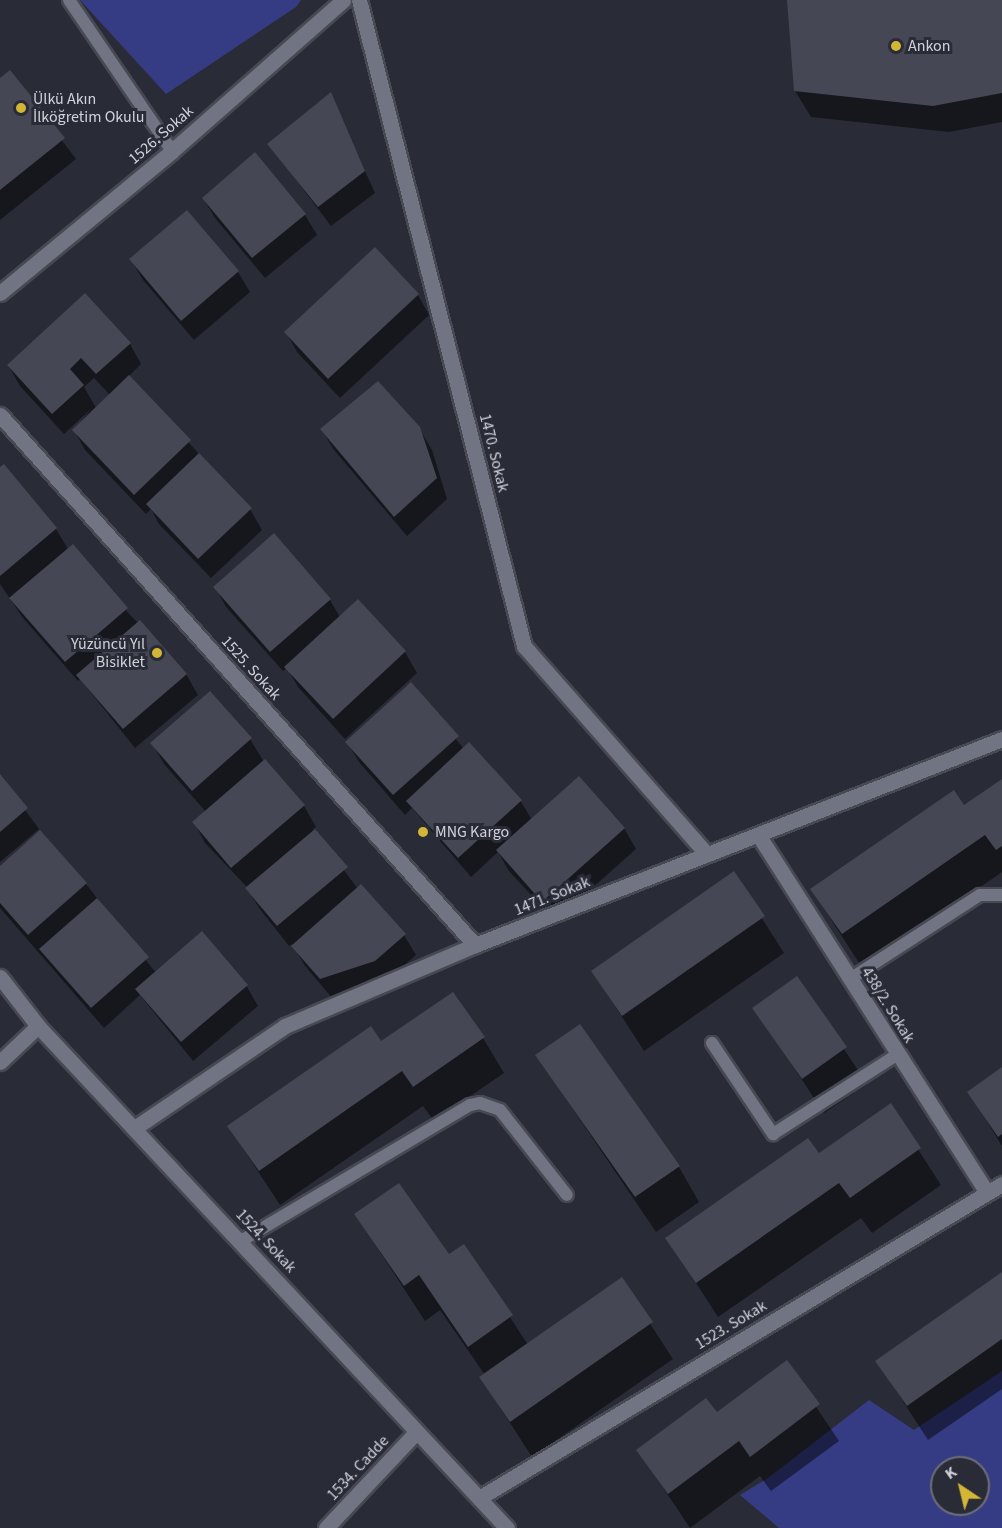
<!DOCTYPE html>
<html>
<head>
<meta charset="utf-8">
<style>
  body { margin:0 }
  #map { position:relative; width:1002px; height:1528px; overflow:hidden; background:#292b37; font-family:"Source Sans 3",sans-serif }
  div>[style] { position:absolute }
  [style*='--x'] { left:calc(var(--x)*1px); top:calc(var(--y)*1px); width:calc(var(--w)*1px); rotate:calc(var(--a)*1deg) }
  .green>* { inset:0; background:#363c83 }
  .shadow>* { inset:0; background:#0007 }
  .building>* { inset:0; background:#454754 }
  .roads { filter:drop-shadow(2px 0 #474953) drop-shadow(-2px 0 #474953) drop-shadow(0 2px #474953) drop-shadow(0 -2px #474953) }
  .lane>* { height:12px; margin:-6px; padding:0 6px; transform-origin:6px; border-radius:6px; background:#717482 }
  .street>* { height:15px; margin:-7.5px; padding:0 7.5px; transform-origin:7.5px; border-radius:7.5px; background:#717482 }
  .dots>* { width:16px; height:16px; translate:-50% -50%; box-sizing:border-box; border:3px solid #292b37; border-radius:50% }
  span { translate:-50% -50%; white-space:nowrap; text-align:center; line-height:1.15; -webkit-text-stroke:6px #292b37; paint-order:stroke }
  .poi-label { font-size:16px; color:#d0d2da }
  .left { translate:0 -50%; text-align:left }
  .right { translate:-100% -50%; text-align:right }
  .street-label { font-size:16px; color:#d0d2da }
  .north { position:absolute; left:930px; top:1456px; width:60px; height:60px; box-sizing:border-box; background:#292b37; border:2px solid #6c6e78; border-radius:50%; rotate:325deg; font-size:16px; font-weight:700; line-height:24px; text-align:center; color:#d0d2da }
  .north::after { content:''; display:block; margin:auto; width:21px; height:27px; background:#d3b635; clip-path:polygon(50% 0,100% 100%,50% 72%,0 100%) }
</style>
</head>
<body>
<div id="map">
  <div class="green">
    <div style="clip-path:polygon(80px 0,301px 0,296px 7px,166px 94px)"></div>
    <div style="clip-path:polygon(evenodd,1002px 1371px,1002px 1528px,779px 1528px,740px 1495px,768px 1478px,869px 1400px,914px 1430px,1002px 1371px,942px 1468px,978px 1468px,978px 1504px,942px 1504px,942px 1468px)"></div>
  </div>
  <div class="shadow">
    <div style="clip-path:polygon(789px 0,1002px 0,1002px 122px,949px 132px,811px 117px,795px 91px)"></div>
    <div style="clip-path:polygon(10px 72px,76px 159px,0 220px,0 80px)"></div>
    <div style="clip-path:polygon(330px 94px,375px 193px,331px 226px,269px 144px)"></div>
    <div style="clip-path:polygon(203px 198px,305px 215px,317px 235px,265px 278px,215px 218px)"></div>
    <div style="clip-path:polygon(187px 212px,238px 272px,250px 292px,194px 340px,143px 280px,131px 260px)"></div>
    <div style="clip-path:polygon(418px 295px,429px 315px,340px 398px,297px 352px,286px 332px)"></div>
    <div style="clip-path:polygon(evenodd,130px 344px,141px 364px,128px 377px,250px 509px,262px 530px,211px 578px,159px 524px,151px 509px,146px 514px,85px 450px,74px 430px,91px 409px,64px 434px,20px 386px,8px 365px,130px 344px,94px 378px,110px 395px,96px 408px,84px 387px,94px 378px)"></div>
    <div style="clip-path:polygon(419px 428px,432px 450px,447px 499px,407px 536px,334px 450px,322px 430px)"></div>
    <div style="clip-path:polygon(3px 466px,56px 529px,68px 549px,186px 674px,198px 695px,135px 748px,80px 679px,78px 681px,23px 618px,0 584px,0 469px)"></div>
    <div style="clip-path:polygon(215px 587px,330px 600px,340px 617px,358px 601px,405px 652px,417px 673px,345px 739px,298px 687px,287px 668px,283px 671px,226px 607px)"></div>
    <div style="clip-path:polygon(411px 685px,464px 749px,520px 800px,532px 820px,624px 828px,636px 849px,555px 921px,509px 871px,498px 852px,471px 877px,412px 808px,405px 815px,359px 762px,347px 742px)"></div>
    <div style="clip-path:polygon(250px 739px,264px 762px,304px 806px,316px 827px,313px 829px,358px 889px,404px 935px,416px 955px,386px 981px,333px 999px,305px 966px,292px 944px,289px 946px,259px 908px,246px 886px,205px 843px,194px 822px,206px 812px,164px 764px,152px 743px)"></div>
    <div style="clip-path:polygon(0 776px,39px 829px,0 862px)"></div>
    <div style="clip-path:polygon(1002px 781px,1002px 872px,863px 969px,812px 890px,964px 807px)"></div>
    <div style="clip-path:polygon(0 868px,86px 884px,156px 973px,246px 985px,258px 1006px,193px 1061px,140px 995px,104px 1028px,0 908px)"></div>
    <div style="clip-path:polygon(733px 873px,784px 953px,644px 1051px,593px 972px)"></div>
    <div style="clip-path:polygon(797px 978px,867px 1084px,824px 1113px,754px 1008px)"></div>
    <div style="clip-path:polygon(483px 1038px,504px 1073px,434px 1121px,423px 1106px,280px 1205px,229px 1127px,381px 1043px)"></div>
    <div style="clip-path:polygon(537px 1056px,679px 1167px,699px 1202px,656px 1232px)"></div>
    <div style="clip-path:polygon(1002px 1069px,1002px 1146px,969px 1092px)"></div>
    <div style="clip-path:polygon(890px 1106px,941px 1185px,872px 1233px,861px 1218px,718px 1317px,667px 1238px,818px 1155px)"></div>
    <div style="clip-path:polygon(356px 1215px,448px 1256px,464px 1246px,528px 1345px,621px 1279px,673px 1359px,532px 1457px,481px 1378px,485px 1375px,440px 1310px,425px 1321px)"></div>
    <div style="clip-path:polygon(1002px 1274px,1002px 1389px,928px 1440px,877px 1361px)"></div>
    <div style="clip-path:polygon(786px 1362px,839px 1441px,771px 1491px,760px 1476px,690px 1528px,638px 1450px,716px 1414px)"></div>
  </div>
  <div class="building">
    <div style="clip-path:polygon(787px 0,1002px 0,1002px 93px,933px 106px,794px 91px)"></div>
    <div style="clip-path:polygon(10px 70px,65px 138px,0 190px,0 78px)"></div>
    <div style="clip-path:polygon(331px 92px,365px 171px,318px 207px,267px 144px)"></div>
    <div style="clip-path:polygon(255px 152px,306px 214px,252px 258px,202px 198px)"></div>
    <div style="clip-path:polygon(187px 210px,239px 271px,181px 321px,129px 259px)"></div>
    <div style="clip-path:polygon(375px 247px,419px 294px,328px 379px,284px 332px)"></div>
    <div style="clip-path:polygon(85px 293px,131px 343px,96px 374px,81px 358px,70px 369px,84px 385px,52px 414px,7px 365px)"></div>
    <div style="clip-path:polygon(129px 375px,191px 440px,134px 495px,72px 430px)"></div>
    <div style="clip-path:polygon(378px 381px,420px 427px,437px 478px,394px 517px,320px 429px)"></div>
    <div style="clip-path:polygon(199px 453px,252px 508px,198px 559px,146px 504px)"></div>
    <div style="clip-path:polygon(4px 464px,57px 528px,0 576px,0 467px)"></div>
    <div style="clip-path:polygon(274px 533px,331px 599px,270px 652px,213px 587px)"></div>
    <div style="clip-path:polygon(73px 544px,128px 608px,65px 662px,9px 598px)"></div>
    <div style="clip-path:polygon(358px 599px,406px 651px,333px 719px,284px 667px)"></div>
    <div style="clip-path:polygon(140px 620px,187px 674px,123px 729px,76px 675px)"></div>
    <div style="clip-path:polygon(411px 682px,459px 736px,393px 795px,345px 742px)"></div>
    <div style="clip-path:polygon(210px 691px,252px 738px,192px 791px,150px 743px)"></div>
    <div style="clip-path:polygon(469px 742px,522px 800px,458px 858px,406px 801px)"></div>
    <div style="clip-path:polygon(265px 759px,305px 805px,231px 868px,192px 822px)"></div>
    <div style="clip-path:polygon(0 774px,28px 808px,0 832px)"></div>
    <div style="clip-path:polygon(579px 776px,625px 828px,542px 902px,496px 850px)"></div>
    <div style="clip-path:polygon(1002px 779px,1002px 846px,996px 850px,985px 835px,842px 934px,810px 889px,954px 790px,964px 805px)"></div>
    <div style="clip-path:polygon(315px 829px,348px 867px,277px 926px,245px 888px)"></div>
    <div style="clip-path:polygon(40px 830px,87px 883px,28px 935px,0 903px,0 866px)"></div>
    <div style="clip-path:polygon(734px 871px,765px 916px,622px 1016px,591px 971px)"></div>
    <div style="clip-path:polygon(361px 884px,406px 934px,375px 961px,320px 979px,291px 946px)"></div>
    <div style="clip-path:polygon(97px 898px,149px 957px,91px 1008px,39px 949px)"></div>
    <div style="clip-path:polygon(202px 931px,248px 985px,181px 1042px,135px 989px)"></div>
    <div style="clip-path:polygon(797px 976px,847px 1047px,802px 1079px,752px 1008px)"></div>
    <div style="clip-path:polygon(453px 992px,485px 1037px,413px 1087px,402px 1071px,259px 1171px,227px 1126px,371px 1026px,381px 1041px)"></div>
    <div style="clip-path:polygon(580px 1024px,680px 1166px,635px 1197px,535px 1055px)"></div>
    <div style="clip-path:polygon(1002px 1067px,1002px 1134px,998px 1137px,967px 1092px)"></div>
    <div style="clip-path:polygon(891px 1103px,921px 1148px,850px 1198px,839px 1183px,696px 1283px,665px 1238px,808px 1138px,819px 1153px)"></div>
    <div style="clip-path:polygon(399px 1183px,449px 1254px,464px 1244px,513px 1315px,468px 1347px,419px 1275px,404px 1286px,354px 1214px)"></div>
    <div style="clip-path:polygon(1002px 1272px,1002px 1339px,907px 1406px,875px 1361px)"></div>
    <div style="clip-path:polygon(622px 1277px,653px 1322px,510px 1422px,479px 1377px)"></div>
    <div style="clip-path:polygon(787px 1360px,820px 1404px,750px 1457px,739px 1441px,668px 1494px,636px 1450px,706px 1398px,717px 1412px)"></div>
  </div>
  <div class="roads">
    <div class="lane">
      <div style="--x:69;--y:0;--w:183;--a:55.7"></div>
      <div style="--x:850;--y:979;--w:155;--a:-32.9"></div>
      <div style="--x:980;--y:895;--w:22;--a:0"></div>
      <div style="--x:712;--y:1043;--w:110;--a:56.2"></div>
      <div style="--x:773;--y:1134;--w:148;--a:-32.6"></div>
      <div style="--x:241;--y:1241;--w:266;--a:-30.7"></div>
      <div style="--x:470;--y:1105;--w:10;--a:-11"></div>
      <div style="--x:480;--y:1103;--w:21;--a:19"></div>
      <div style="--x:500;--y:1110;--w:108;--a:51.8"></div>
    </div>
    <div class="street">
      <div style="--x:359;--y:0;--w:667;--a:75.67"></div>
      <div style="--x:524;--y:646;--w:277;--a:48.7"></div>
      <div style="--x:0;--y:293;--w:223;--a:-39.5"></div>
      <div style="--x:172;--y:151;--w:228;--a:-41.4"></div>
      <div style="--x:0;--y:415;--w:712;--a:48.13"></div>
      <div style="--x:759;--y:836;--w:423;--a:57.4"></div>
      <div style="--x:0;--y:977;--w:62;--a:52.2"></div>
      <div style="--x:38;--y:1026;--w:687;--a:46.95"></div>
      <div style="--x:0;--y:1062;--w:52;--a:-43.5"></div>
      <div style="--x:136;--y:1127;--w:180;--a:-34.1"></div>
      <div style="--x:285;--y:1026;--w:207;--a:-23.1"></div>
      <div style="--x:475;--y:945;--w:566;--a:-21.35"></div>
      <div style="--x:479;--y:1498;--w:610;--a:-30.98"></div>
      <div style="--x:326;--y:1528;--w:132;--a:-46.8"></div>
    </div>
  </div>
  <div class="dots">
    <div style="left:896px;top:46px;background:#d3b635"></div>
    <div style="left:21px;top:108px;background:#d3b635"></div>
    <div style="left:157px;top:653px;background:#d3b635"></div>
    <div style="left:423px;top:832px;background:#d3b635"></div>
  </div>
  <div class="poi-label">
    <span class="left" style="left:908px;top:46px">Ankon</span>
    <span class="left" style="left:33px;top:108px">Ülkü Akın<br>İlköğretim Okulu</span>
    <span class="right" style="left:145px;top:653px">Yüzüncü Yıl<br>Bisiklet</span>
    <span class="left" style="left:435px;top:832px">MNG Kargo</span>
  </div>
  <div class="street-label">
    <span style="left:161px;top:135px;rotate:-41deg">1526. Sokak</span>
    <span style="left:494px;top:453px;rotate:76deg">1470. Sokak</span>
    <span style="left:251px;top:668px;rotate:48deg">1525. Sokak</span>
    <span style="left:552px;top:896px;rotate:-22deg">1471. Sokak</span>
    <span style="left:888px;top:1005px;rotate:58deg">438/2. Sokak</span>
    <span style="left:266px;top:1241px;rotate:47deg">1524. Sokak</span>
    <span style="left:731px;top:1325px;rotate:-31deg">1523. Sokak</span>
    <span style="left:358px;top:1468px;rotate:-47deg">1534. Cadde</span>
  </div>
  <div class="north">K</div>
</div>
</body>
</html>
